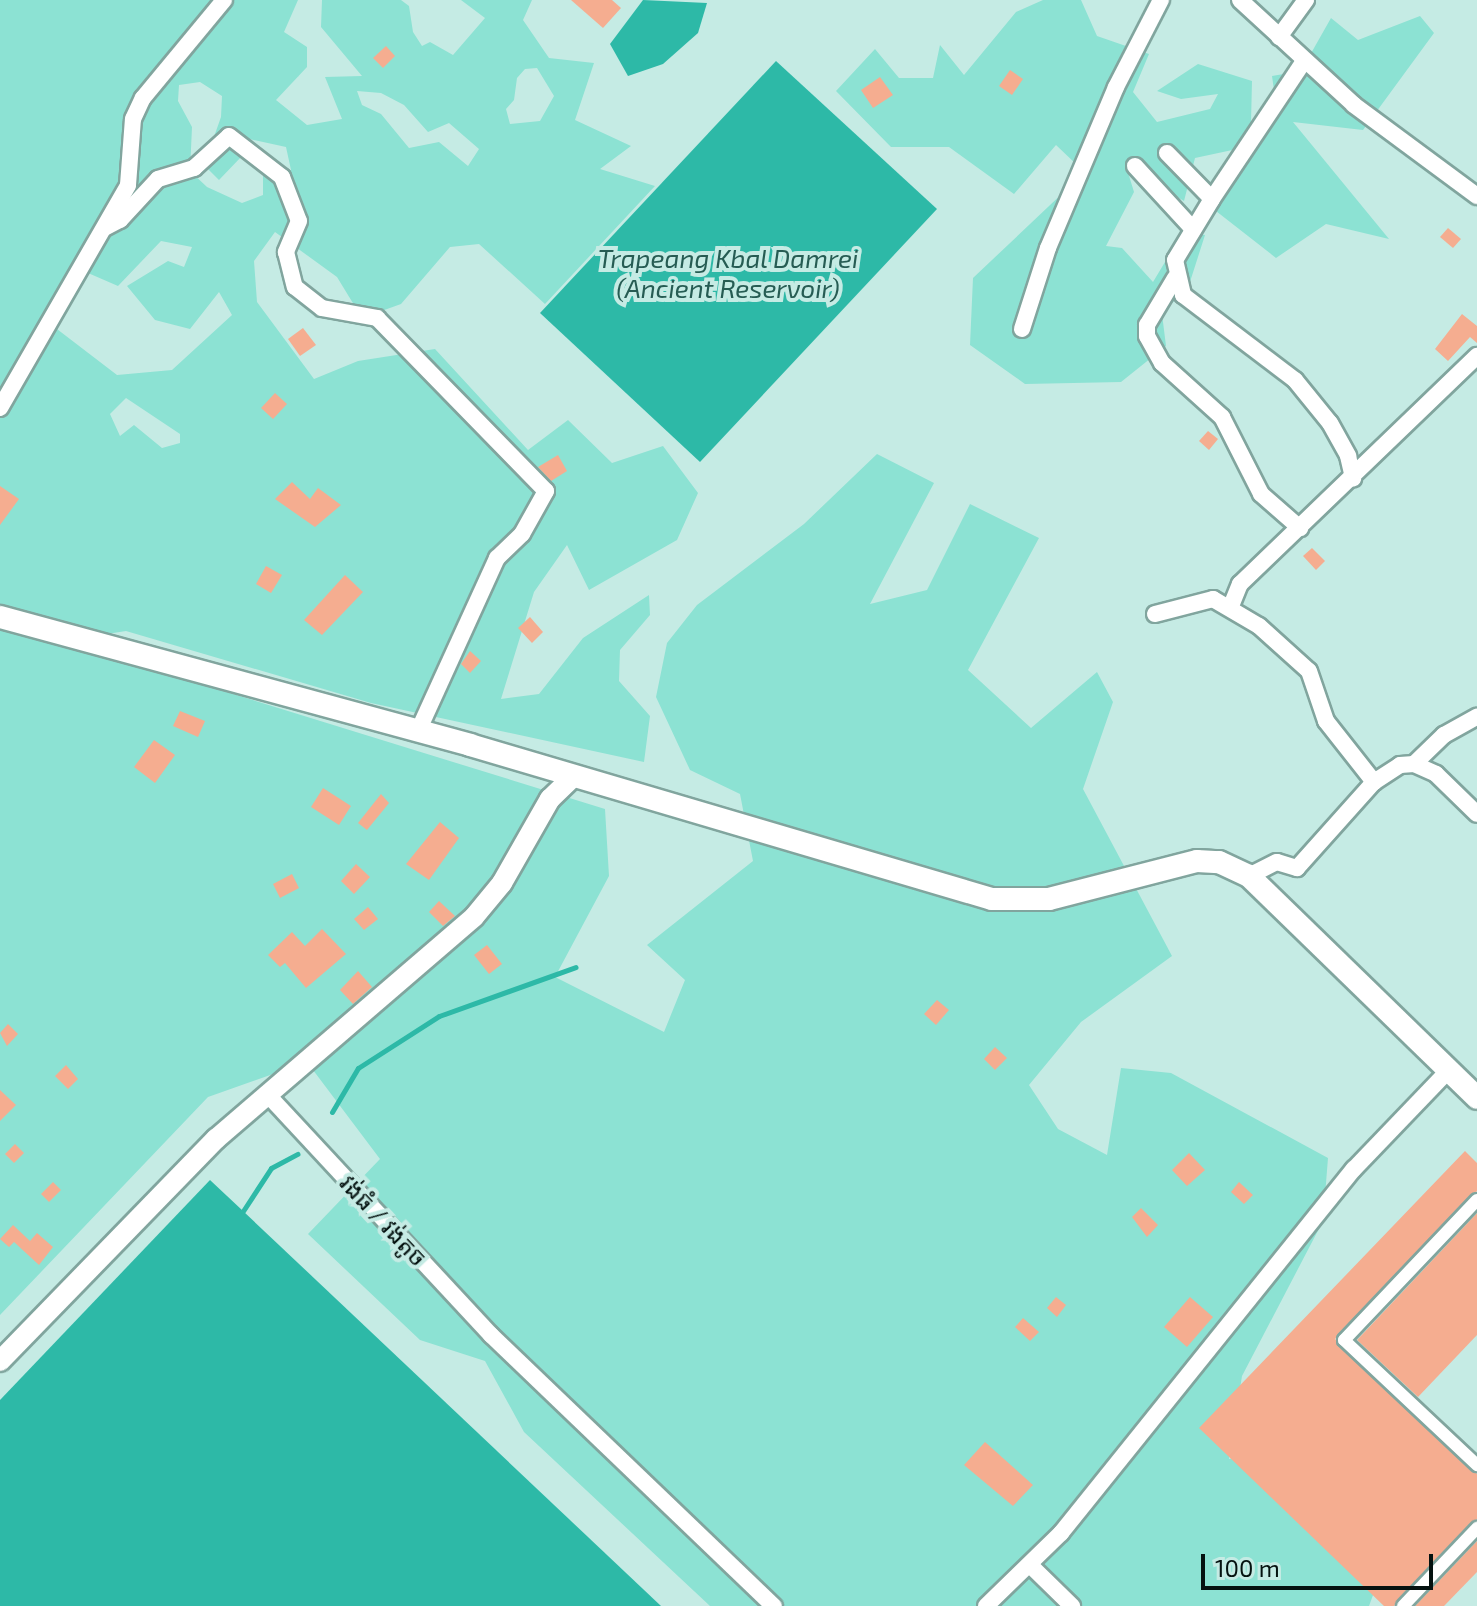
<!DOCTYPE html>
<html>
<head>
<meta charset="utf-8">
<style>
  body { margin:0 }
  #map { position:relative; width:1477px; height:1606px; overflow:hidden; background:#c5ebe4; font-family:"Exo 2","Noto Sans Khmer",sans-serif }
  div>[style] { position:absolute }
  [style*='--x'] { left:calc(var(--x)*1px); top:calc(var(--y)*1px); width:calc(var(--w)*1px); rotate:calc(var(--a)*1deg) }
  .green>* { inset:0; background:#8ce2d3 }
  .water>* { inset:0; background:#2db9a7 }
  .stream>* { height:5px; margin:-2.5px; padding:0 2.5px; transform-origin:2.5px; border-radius:2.5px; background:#2db9a7 }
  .building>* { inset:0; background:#f5ad90 }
  .roads { filter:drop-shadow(2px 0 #81a59e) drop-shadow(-2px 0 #81a59e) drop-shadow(0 2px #81a59e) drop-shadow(0 -2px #81a59e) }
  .pedestrian>* { height:12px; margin:-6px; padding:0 6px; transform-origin:6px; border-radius:6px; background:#fff }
  .minor>* { height:16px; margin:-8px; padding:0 8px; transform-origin:8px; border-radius:8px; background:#fff }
  .tertiary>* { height:20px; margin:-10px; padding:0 10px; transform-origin:10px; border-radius:10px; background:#fff }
  .secondary>* { height:22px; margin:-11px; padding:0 11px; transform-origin:11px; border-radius:11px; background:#fff }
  span { translate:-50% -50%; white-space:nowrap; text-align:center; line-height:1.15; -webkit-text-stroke:8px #c5ebe4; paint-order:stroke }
  .street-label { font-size:24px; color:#051210 }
  .water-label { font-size:26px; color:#265c53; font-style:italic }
  .scale { position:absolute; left:1201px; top:1554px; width:232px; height:36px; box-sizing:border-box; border:4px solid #051210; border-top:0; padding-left:10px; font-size:24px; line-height:28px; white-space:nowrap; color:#051210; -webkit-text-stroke:6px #c5ebe4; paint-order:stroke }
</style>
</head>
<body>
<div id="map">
  <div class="green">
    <div style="clip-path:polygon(evenodd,0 0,298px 0,284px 32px,307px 47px,307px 67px,276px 100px,307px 125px,342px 119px,325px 77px,362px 76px,321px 27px,322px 0,401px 0,409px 6px,413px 32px,422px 46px,430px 42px,453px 55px,485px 18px,461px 0,532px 0,523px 20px,549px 58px,594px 63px,575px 120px,631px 146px,600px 169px,655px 186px,545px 304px,479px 244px,450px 247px,401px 304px,362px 318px,337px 277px,275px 232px,254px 261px,257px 302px,314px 379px,358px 361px,435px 349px,528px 450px,568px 420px,612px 463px,663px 446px,698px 493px,677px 540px,589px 590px,567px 545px,534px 592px,501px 699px,539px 694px,583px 638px,649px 595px,650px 615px,620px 650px,619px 681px,650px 716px,644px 762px,371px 703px,126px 631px,62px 641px,605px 809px,609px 876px,555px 977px,664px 1032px,685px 980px,647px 945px,753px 861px,740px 794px,690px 770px,656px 697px,667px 643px,697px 605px,804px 524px,877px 454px,934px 483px,870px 604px,927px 590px,970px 504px,1039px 538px,968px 670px,1031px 728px,1097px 672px,1113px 702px,1083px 789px,1172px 956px,1081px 1022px,1029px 1085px,1058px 1129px,1107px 1155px,1121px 1068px,1171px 1073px,1328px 1158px,1323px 1221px,1242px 1376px,1229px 1459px,1345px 1430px,1409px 1497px,1369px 1606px,710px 1606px,524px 1432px,485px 1361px,420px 1340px,308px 1234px,380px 1159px,307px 1062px,208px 1097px,0 1315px,0 0,537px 68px,554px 96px,540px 121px,510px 124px,506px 109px,514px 100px,517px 78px,525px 69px,537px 68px,0 0,200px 82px,222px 96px,221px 117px,204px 165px,219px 180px,242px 156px,249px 139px,286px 147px,291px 170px,263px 168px,263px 195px,242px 203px,207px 187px,190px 171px,192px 127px,178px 101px,179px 85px,200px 82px,0 0,357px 91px,381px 93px,404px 105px,428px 132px,449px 123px,479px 149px,468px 166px,439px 142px,409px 148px,381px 114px,362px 105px,357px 91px,0 0,161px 241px,192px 247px,184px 267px,168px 261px,127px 286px,155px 320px,190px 329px,219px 292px,232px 315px,172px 370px,117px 375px,53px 326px,88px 273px,118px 286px,161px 241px,0 0,126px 398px,180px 434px,180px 443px,162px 448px,134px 425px,120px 436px,110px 414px,126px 398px)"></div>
    <div style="clip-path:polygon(1043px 0,1081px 0,1097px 36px,1149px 54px,1133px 92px,1157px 122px,1210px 109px,1218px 94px,1181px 99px,1157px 91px,1198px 64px,1252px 81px,1251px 123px,1277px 111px,1272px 76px,1301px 71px,1331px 18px,1358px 40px,1420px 16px,1434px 33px,1363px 130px,1293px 122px,1389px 239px,1326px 224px,1276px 258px,1207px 204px,1237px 149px,1195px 158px,1184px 201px,1126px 166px,1134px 192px,1106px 246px,1122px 248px,1153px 282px,1183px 232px,1205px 235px,1189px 285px,1162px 314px,1166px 346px,1121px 382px,1025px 384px,970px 345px,973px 278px,1067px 189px,1077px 165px,1056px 145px,1014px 194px,949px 147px,891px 147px,836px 91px,875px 49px,899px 78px,933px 78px,940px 45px,964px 75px,1016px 12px)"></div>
  </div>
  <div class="water">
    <div style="clip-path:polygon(643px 0,707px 3px,698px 33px,663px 64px,628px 76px,610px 44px)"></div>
    <div style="clip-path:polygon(776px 61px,937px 209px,700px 462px,540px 313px)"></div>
    <div style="clip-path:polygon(210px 1180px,243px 1211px,661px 1606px,0 1606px,0 1400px)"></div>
  </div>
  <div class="stream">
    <div style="--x:332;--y:1112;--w:51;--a:-59.4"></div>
    <div style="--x:358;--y:1068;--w:96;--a:-32.7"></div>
    <div style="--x:439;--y:1016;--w:145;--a:-19.7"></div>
    <div style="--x:243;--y:1211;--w:51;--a:-56.9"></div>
    <div style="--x:271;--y:1168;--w:30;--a:-28"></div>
  </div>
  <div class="building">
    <div style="clip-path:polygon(571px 0,612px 0,621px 8px,603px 28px)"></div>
    <div style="clip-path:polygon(386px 46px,395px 56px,383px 68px,373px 58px)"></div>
    <div style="clip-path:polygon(1010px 70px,1023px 79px,1012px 95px,999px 86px)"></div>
    <div style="clip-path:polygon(880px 77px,893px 95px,873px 108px,861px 90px)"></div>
    <div style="clip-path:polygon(1448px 228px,1461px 239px,1453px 248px,1440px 237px)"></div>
    <div style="clip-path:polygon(1462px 314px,1477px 326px,1477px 343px,1470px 337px,1448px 361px,1435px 349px)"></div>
    <div style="clip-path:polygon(303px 328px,316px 345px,300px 356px,288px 339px)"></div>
    <div style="clip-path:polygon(275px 393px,287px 404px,273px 419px,261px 408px)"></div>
    <div style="clip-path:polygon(1208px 431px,1218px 439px,1209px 450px,1199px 441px)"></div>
    <div style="clip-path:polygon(558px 455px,567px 471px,551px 481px,538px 467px)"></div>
    <div style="clip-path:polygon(292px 482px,310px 499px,318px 488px,341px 505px,315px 527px,275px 499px)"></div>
    <div style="clip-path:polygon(0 486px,19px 499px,0 525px)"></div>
    <div style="clip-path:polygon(1312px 548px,1325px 561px,1316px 570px,1303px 556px)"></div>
    <div style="clip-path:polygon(266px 566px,282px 575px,271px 593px,256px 584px)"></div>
    <div style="clip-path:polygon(345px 575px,363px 592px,322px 635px,304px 620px)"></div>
    <div style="clip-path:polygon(530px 617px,543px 632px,532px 643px,518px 628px)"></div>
    <div style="clip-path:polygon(470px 651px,481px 661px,470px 673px,461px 664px)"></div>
    <div style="clip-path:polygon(180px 711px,205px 721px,198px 737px,173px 726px)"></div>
    <div style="clip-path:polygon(154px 740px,175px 755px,155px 783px,134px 767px)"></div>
    <div style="clip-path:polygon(323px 788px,351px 806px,339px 825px,311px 807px)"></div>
    <div style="clip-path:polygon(381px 794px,389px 803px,367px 830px,358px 823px)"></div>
    <div style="clip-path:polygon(440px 822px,459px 838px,429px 880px,406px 864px)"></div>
    <div style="clip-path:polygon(356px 864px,370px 877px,354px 894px,341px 881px)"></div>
    <div style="clip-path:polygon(292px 874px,299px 888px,280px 898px,273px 884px)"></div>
    <div style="clip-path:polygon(439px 901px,455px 916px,443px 926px,429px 912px)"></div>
    <div style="clip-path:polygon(368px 907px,378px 919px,364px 930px,354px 919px)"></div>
    <div style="clip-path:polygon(322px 929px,346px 954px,306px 988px,285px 963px,280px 967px,268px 955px,292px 932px,305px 946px)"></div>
    <div style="clip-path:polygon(487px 945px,502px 964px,489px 974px,474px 955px)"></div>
    <div style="clip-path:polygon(358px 971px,372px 987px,353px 1004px,340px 990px)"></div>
    <div style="clip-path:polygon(937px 1000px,949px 1010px,936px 1025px,924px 1014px)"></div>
    <div style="clip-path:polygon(8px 1024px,18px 1034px,7px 1046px,0 1033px)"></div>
    <div style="clip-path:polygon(995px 1047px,1007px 1058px,995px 1070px,984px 1059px)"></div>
    <div style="clip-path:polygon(66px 1065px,78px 1079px,68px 1089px,55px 1076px)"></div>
    <div style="clip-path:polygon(0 1090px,16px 1105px,0 1121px)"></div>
    <div style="clip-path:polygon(15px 1144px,24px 1153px,14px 1163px,5px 1154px)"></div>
    <div style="clip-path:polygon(1465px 1151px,1477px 1163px,1477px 1191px,1335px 1339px,1477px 1474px,1477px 1519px,1394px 1606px,1384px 1606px,1199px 1428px)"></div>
    <div style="clip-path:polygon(1189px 1153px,1205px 1170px,1187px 1186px,1172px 1170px)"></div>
    <div style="clip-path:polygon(53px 1182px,61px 1190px,49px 1202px,41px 1194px)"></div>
    <div style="clip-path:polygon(1239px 1182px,1253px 1195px,1244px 1204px,1231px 1192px)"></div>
    <div style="clip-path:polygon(1141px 1208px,1158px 1225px,1147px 1237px,1132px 1217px)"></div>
    <div style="clip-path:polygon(1477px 1213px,1477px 1335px,1418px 1397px,1357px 1340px)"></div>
    <div style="clip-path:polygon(13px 1225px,30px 1241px,37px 1233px,53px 1247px,39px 1265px,14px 1242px,9px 1247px,0 1239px)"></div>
    <div style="clip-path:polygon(1056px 1297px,1066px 1305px,1057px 1317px,1047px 1308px)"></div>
    <div style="clip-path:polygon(1190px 1297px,1213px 1317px,1187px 1347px,1164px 1327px)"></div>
    <div style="clip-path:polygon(1023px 1318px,1039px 1332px,1030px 1341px,1015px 1327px)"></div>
    <div style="clip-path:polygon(985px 1442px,1033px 1485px,1013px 1506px,964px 1465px)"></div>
    <div style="clip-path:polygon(1477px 1541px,1477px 1572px,1444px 1606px,1415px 1606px)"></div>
  </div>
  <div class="roads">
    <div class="pedestrian">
      <div style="--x:1477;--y:1200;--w:193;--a:133.5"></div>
      <div style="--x:1344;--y:1340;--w:183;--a:43.2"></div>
      <div style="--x:1403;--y:1606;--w:108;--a:-46.5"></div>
    </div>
    <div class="minor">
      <div style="--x:1240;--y:0;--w:155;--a:42.6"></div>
      <div style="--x:1354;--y:105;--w:153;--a:36.5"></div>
      <div style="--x:1279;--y:37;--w:46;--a:-53.9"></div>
      <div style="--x:1167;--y:153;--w:64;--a:45.6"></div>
      <div style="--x:1212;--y:199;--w:71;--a:121.2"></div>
      <div style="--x:1175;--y:260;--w:36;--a:77"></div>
      <div style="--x:1183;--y:295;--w:141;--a:37.2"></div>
      <div style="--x:1295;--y:380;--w:55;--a:50.9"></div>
      <div style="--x:1330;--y:423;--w:38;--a:61"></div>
      <div style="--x:1348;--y:456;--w:23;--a:77"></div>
      <div style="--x:1135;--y:166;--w:86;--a:47.4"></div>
      <div style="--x:1212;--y:199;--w:166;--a:-56.3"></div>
      <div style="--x:106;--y:227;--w:16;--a:-27"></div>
      <div style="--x:120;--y:220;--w:56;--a:-47.2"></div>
      <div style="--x:158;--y:179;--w:38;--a:-17"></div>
      <div style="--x:194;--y:168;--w:47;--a:-42.4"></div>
      <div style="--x:229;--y:136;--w:67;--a:37.7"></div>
      <div style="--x:282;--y:177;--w:47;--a:68.9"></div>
      <div style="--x:299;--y:221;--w:34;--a:113"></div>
      <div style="--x:286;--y:252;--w:36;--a:76"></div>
      <div style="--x:295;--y:287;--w:34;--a:38"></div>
      <div style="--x:322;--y:308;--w:56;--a:10.3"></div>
      <div style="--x:377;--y:318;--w:242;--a:45.7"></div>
      <div style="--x:546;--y:491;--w:49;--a:119.2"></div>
      <div style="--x:522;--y:534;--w:35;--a:136"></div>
      <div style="--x:497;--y:558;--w:190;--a:114.5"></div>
      <div style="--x:1175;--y:278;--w:55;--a:120.8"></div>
      <div style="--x:1147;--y:325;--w:11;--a:90"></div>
      <div style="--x:1147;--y:336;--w:31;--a:61"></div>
      <div style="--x:1162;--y:363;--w:81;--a:42"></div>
      <div style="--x:1222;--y:417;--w:86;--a:63.1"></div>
      <div style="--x:1261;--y:494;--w:52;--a:41.1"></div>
      <div style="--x:1022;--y:329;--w:85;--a:-72.2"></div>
      <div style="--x:1048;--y:248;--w:175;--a:-67.1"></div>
      <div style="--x:1116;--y:87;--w:98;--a:-62.7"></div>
      <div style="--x:0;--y:408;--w:257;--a:-60.1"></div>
      <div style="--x:128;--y:185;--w:66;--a:-85.7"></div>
      <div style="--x:133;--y:119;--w:23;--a:-65"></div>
      <div style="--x:143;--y:98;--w:127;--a:-50.4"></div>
      <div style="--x:1231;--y:606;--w:24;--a:-68"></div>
      <div style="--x:1240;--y:584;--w:329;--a:-43.9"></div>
      <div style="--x:1155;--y:614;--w:60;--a:-14.5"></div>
      <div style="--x:1213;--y:599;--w:53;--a:30.4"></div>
      <div style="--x:1259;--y:626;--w:67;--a:42"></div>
      <div style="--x:1309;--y:671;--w:53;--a:71.2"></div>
      <div style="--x:1326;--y:721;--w:78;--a:51.8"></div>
      <div style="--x:1414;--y:764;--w:42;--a:-44"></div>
      <div style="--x:1444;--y:735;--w:38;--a:-29"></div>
      <div style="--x:1249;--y:876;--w:31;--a:-27"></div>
      <div style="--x:1277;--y:862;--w:21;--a:17"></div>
      <div style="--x:1297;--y:868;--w:115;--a:-48.2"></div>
      <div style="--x:1374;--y:782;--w:31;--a:-33"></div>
      <div style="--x:1400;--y:765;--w:14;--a:-4"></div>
      <div style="--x:1414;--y:764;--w:24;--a:24"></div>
      <div style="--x:1436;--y:774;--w:57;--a:44.3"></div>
      <div style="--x:267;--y:1094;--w:329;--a:47.1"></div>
      <div style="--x:491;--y:1335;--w:392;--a:43.8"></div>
      <div style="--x:1030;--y:1565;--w:59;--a:44.3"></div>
      <div style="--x:986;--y:1606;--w:105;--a:-44.2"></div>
      <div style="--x:1061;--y:1533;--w:467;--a:-51.2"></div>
      <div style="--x:1354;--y:1169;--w:136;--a:-46.2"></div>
    </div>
    <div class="tertiary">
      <div style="--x:0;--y:1361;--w:310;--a:-45.8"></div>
      <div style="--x:216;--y:1139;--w:340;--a:-40.7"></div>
      <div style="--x:474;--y:917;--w:44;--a:-50.5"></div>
      <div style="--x:502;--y:883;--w:97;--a:-60.3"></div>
      <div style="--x:550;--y:799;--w:32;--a:-44"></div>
    </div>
    <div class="secondary">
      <div style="--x:0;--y:617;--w:487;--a:15.2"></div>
      <div style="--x:470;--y:745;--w:544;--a:16.44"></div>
      <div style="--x:992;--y:899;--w:57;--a:0"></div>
      <div style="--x:1049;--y:899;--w:153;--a:-14.4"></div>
      <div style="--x:1197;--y:861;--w:22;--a:3"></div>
      <div style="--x:1219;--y:862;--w:33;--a:25"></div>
      <div style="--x:1249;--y:876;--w:318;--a:44.2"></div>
    </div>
  </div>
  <div class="street-label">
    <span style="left:384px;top:1220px;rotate:47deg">វង់ធំ / វង់តូច</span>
  </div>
  <div class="water-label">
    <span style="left:728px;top:273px">Trapeang Kbal Damrei<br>(Ancient Reservoir)</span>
  </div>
  <div class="scale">100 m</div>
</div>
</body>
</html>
